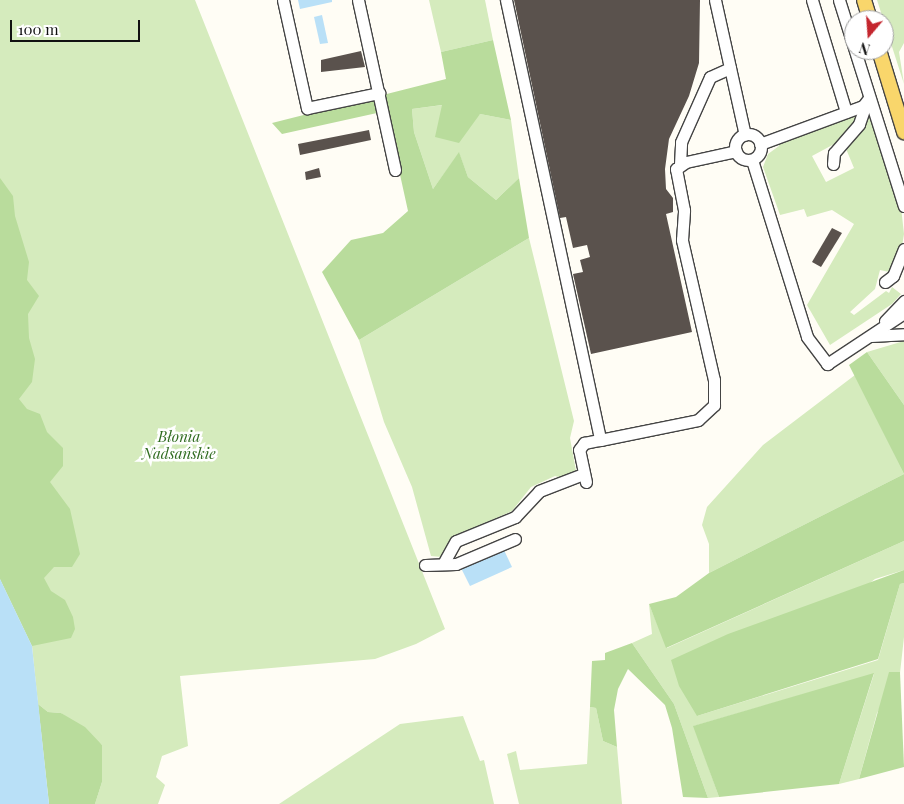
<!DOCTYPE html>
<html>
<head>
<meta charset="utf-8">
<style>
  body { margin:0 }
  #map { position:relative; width:904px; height:804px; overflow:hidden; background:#fffdf5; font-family:"Playfair Display",serif }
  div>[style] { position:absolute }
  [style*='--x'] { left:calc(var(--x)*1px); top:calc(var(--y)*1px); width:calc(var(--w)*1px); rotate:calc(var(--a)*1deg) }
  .green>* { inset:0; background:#d5ebbd }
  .forest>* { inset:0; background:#b9dc9c }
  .water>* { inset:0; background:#b9e0f7 }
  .building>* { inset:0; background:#5a524d }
  .roads { filter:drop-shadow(1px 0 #444) drop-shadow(-1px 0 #444) drop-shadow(0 1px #444) drop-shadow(0 -1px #444) }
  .minor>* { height:11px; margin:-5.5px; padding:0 5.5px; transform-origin:5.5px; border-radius:5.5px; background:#fff }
  .minor>.ring { margin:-5.5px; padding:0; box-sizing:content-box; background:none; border:11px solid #fff; border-radius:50% }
  .major>* { height:14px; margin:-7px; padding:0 7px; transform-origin:7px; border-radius:7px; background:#f9d66b }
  span { translate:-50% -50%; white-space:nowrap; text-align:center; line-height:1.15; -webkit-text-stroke:5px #fff; paint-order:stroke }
  .park-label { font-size:15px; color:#2f6b1f; font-style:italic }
  .north { position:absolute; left:844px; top:10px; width:50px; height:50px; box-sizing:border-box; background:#fff; border:1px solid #a0a0a0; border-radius:50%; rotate:198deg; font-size:14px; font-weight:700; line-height:20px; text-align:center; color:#111 }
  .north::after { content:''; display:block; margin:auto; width:18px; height:22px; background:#c4262e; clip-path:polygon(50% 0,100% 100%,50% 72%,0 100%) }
  .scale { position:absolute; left:10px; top:20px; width:130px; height:22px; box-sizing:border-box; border:2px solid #111; border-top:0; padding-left:6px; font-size:15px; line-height:18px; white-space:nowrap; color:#111; -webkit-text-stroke:4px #fff; paint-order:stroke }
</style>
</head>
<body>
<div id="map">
  <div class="green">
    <div style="clip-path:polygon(0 0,195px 0,445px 629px,416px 644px,375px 659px,180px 676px,188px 746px,162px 756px,156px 777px,165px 785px,158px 804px,95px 804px,102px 782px,102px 745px,61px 713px,48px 712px,38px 704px,32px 646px,0 579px)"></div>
    <div style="clip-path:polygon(429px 0,485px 0,493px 40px,441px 52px)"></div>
    <div style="clip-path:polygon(877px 0,904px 0,904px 43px,899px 52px,904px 84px)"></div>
    <div style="clip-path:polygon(443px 105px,436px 137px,480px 114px,511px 120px,519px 178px,496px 200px,468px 177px,459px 153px,433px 189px,414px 132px,412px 109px)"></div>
    <div style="clip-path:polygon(868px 111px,901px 207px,904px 234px,902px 246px,889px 272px,880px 270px,875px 289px,850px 312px,854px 315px,886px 291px,889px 293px,892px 287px,901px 294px,892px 304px,830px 345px,807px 305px,854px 224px,832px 210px,807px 217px,804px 209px,780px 215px,763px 167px,768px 154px,779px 146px,778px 142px,862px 112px,838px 142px,812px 156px,826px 182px,854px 168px,844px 144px)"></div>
    <div style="clip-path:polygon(529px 238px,574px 421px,570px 438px,578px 482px,555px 476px,531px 487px,512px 511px,453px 537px,442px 557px,431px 556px,412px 487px,384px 422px,359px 340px)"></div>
    <div style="clip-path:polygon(904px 341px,904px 405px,867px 352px)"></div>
    <div style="clip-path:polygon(855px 375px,904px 474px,709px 573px,709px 544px,702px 525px,707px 507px,763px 445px)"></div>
    <div style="clip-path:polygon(904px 541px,904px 570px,875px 579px,697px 716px,878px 660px,900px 584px,904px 583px,904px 637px,900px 673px,877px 713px,859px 779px,839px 784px,874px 674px,694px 726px,719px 797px,708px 798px,674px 704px,632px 643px,652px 634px,649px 604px,667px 648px)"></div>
    <div style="clip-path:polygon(590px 707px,596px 708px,603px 741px,617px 747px,622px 804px,519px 804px,507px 754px,516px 751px,520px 770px,587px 764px)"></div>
    <div style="clip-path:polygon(463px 716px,480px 761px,484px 760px,494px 804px,279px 804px,400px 724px)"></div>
  </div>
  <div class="forest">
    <div style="clip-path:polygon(493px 40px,511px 120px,480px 114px,459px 143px,435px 137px,442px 105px,412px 109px,414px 132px,433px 189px,459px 152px,468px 177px,496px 200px,519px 178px,529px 238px,359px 340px,322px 272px,351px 240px,383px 233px,408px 211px,386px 111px,282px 134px,272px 123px,446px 79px,441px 52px)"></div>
    <div style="clip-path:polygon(0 178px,13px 196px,15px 216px,29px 262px,27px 280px,39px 296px,28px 314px,29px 338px,35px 359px,32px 382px,19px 399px,27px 409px,40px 414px,47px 432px,63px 448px,63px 466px,50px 482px,70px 509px,80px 554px,72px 567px,54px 567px,44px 578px,51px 591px,65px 600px,73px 617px,75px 629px,71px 638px,32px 646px,0 579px)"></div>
    <div style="clip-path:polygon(867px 352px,904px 405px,904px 541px,666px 648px,649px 604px,676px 597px,709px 573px,904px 474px,849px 365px)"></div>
    <div style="clip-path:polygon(904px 570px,904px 583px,900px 584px,878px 659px,697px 716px,679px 686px,671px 660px,728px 634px)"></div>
    <div style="clip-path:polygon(632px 643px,674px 704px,708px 798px,683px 797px,672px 728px,665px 705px,628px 669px,618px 689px,614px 710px,617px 747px,603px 741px,596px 708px,590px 707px,592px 661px,605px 660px,605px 653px)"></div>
    <div style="clip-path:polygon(889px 672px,900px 672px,904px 767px,859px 779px)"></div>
    <div style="clip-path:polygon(874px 673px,839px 784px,719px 797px,693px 726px)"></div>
    <div style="clip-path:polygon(38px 704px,48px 712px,61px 713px,85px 727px,102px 745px,102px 782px,95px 804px,49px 804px)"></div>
  </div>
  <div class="water">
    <div style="clip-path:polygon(298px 0,332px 0,332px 2px,300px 9px)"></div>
    <div style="clip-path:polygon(322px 15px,328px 43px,320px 44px,314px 17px)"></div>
    <div style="clip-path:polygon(503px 548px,512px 567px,470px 586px,461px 568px)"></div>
    <div style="clip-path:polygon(0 579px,32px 646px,49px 804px,0 804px)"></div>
  </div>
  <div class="building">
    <div style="clip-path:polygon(514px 0,700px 0,699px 63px,689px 96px,669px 139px,665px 169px,666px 189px,673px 198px,673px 212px,666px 214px,692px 332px,591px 354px,573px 274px,583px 272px,580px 260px,590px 257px,587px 245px,573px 248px,566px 217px,560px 218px)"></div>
    <div style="clip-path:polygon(361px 51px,365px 67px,321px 72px,321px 60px)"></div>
    <div style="clip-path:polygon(369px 130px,371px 140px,300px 155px,298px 144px)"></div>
    <div style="clip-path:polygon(319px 168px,321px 177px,306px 180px,305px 172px)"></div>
    <div style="clip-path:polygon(832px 228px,842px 233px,821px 267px,812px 262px)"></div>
  </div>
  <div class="roads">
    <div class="minor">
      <div style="--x:283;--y:0;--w:111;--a:77.5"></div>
      <div style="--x:307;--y:108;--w:74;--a:-11.8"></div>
      <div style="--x:358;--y:0;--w:174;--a:77.7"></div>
      <div style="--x:506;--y:0;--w:450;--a:77.9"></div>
      <div style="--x:600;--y:440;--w:100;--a:-11.5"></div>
      <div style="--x:698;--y:420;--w:22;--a:-43"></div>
      <div style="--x:714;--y:405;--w:25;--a:-90"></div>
      <div style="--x:714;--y:380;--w:144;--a:-102.9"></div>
      <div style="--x:682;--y:240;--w:30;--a:-86"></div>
      <div style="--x:684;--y:210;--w:42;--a:-101"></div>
      <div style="--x:676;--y:169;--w:12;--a:-35"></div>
      <div style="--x:686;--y:162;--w:51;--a:-12.4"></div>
      <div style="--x:715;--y:0;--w:138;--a:77.5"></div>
      <div style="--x:812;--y:0;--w:117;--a:73.1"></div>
      <div style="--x:839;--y:0;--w:216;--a:72.5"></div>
      <div class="ring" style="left:735px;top:134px;width:15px;height:15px"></div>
      <div style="--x:760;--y:144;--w:110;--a:-20.3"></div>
      <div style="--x:863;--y:106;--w:10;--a:-53"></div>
      <div style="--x:752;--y:160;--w:185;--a:72.7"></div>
      <div style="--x:807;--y:337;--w:34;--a:53"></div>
      <div style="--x:827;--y:364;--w:92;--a:-33.5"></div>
      <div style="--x:680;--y:164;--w:22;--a:-87"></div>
      <div style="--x:681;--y:142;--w:71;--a:-66"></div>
      <div style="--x:710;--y:77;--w:22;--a:-24"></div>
      <div style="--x:833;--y:164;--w:11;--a:-85"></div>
      <div style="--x:834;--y:153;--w:38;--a:-49"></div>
      <div style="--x:859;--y:124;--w:21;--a:-71"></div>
      <div style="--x:885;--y:282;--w:10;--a:-37"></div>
      <div style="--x:893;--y:276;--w:29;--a:-68"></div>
      <div style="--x:885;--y:321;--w:28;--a:-46"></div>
      <div style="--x:871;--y:336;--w:33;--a:-3"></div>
      <div style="--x:586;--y:482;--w:33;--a:-102"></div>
      <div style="--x:579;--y:450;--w:9;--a:-54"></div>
      <div style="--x:584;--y:443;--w:16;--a:-11"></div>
      <div style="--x:443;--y:564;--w:26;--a:-61"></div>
      <div style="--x:456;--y:541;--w:64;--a:-22.1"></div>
      <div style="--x:515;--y:517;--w:35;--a:-47"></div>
      <div style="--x:539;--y:491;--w:47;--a:-21.1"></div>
      <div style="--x:425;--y:565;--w:31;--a:-2"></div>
      <div style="--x:456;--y:564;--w:64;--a:-23"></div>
    </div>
    <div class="major">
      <div style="--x:864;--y:0;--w:21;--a:73"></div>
      <div style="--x:879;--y:50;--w:86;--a:73"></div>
    </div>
  </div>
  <div class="park-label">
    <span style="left:179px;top:445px">Błonia<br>Nadsańskie</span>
  </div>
  <div class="north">N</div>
  <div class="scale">100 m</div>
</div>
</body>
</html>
